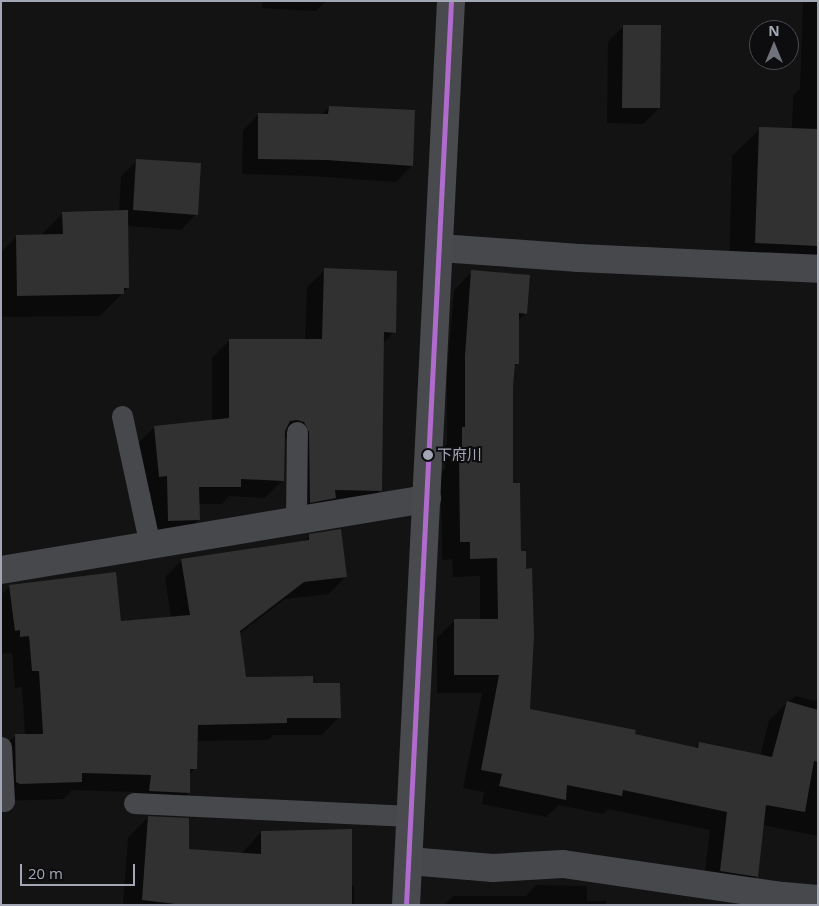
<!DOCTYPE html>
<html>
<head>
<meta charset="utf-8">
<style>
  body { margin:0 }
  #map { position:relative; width:819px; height:906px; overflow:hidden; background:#131313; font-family:"Open Sans","Noto Sans JP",sans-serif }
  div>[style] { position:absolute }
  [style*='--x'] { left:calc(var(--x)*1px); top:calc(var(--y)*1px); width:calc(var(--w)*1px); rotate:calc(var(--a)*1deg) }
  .shadow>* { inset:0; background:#0007 }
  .building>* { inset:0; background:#313132 }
  .service>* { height:21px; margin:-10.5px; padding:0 10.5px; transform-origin:10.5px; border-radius:10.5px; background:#47484c }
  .minor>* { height:28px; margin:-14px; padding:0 14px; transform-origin:14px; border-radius:14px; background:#47484c }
  .primary>* { height:28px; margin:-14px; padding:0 14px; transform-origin:14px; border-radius:14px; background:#494a4e }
  .bus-1>* { height:5px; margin:-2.5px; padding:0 2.5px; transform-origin:2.5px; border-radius:2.5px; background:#b06ccc }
  .dots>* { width:14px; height:14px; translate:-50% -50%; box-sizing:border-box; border:2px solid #0d0d0f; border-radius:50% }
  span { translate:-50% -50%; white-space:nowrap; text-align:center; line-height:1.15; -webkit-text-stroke:4px #0d0d0f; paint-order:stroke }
  .bus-label { font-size:15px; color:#a3a7b5 }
  .left { translate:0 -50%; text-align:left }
  .frame { position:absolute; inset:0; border:2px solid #a3a7b5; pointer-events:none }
  .north { position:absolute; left:749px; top:20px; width:50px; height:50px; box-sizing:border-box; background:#0d0d0f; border:1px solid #494b51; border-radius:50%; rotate:0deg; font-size:14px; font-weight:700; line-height:20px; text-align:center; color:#a3a7b5 }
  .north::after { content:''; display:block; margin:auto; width:18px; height:22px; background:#71737c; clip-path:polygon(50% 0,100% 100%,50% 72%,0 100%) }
  .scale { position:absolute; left:20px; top:864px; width:115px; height:22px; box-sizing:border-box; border:2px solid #a3a7b5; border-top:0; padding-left:6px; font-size:15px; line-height:18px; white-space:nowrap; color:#a3a7b5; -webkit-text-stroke:4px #0d0d0f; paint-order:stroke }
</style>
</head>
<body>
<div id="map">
  <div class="shadow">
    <div style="clip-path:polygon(262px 1px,326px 1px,316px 11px,262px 8px)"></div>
    <div style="clip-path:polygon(803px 1px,818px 1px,818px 273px,729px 270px,732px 156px,760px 129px,792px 130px,793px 96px,800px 89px)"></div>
    <div style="clip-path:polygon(624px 26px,659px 108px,643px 124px,607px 123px,608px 42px)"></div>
    <div style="clip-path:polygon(329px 108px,412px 166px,396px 182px,310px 176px,242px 174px,243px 130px,259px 114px,321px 115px)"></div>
    <div style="clip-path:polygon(137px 161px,196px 214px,181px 230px,127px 226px,128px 288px,100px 316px,1px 317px,1px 252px,17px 236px,40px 236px,63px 213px,119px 212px,121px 176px)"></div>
    <div style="clip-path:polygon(325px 270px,394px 332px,383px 343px,381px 490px,364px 507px,293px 519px,287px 439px,283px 438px,283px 480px,265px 498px,229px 496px,222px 504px,198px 504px,198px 520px,181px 537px,151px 538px,151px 493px,142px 494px,137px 444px,155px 427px,212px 421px,212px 358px,230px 340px,305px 340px,307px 287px)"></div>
    <div style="clip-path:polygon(472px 272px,526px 313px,518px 321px,518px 363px,513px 368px,512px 484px,519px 553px,529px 710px,694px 748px,699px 743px,760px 756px,769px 721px,787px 703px,796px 696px,815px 701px,818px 698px,818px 836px,763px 825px,757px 876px,739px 894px,703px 889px,710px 830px,608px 809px,603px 814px,559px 805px,546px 817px,482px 804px,484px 792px,463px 788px,482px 693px,437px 693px,437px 638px,455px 620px,480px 620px,480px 576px,453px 577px,452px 559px,442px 560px,441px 473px,445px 469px,445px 446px,447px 444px,447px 375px,454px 290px)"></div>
    <div style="clip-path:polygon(310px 536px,346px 576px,329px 594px,285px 599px,239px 634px,245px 678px,312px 684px,339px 717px,322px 735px,273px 735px,269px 740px,196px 741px,195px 768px,189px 775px,189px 793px,171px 810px,133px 808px,134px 792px,72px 790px,63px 799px,2px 801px,1px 749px,15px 736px,25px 735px,22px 687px,15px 688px,12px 653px,3px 654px,1px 647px,1px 595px,10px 586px,120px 623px,171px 618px,165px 577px,182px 560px,303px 542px)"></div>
    <div style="clip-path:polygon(148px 817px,187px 850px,241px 854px,261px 832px,354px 886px,354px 905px,123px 905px,128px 838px)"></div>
    <div style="clip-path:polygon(536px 885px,587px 886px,587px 901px,606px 901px,606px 905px,444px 905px,453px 896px,526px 896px)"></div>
  </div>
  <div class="building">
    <div style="clip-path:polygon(623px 25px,661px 25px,660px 108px,622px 108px)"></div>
    <div style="clip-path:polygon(329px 106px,415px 110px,413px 166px,326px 160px,258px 159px,258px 113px,328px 114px)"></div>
    <div style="clip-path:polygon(759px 127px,818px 129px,818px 246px,755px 243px)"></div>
    <div style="clip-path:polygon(136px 159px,201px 163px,198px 215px,133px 210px)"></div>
    <div style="clip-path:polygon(128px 210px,129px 288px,124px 288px,124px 294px,17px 296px,16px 235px,63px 234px,62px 212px)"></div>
    <div style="clip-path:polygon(324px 268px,397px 271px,396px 333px,384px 332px,382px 491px,335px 490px,336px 498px,310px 503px,309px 432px,304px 422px,297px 420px,290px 421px,285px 431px,284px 481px,241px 479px,241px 487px,199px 487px,200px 520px,168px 521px,167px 476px,159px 477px,154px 426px,229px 418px,229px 339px,322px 339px)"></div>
    <div style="clip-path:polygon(471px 270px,530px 275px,527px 314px,519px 313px,519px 364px,515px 364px,513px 386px,513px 483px,520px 483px,521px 551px,526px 551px,526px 569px,532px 568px,534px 636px,530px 709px,636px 730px,635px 734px,698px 748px,699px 742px,772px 757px,787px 701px,818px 710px,818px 762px,814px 761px,805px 812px,766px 805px,758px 877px,720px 871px,727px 812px,623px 790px,622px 796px,567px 785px,566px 800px,499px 786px,502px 774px,481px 770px,499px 675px,454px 675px,454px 619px,498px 619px,497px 558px,470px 559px,470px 542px,460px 542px,459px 453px,462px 453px,462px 427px,465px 427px,465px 356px)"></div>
    <div style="clip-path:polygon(341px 529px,347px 577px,304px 582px,240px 631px,246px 677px,313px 676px,313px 683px,340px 683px,341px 718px,287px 718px,287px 723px,198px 725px,197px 769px,190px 769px,190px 793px,149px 791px,151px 775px,82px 773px,82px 782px,20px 784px,16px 782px,15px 734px,43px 734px,39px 671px,32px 671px,29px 636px,20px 637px,20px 630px,15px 631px,9px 585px,116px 572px,121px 621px,190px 615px,181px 559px,309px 540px,309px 534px)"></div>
    <div style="clip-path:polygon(148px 816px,189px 818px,189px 849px,261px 854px,261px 831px,352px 829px,352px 904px,184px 905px,142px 900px)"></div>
  </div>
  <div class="service">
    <div style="--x:122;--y:416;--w:133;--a:77.8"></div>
    <div style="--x:296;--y:521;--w:89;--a:-89.4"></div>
    <div style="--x:1;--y:747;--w:54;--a:86.8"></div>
    <div style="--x:134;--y:803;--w:277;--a:2.7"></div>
  </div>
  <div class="minor">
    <div style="--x:440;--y:248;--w:139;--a:4.1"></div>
    <div style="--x:579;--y:258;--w:239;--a:2.6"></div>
    <div style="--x:1;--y:570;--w:432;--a:-9.5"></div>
    <div style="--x:409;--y:861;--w:84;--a:4.8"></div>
    <div style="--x:493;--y:868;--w:70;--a:-3.3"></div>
    <div style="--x:563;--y:864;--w:222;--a:8.3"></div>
    <div style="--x:783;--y:896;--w:35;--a:5"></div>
  </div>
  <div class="primary">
    <div style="--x:406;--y:905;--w:905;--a:-87.15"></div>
  </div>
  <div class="bus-1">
    <div style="--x:406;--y:905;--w:905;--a:-87.15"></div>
  </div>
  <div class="dots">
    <div style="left:428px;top:455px;background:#a3a7b5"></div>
  </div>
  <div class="bus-label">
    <span class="left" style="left:437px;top:455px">下府川</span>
  </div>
  <div class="frame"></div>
  <div class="north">N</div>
  <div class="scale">20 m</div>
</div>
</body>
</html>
